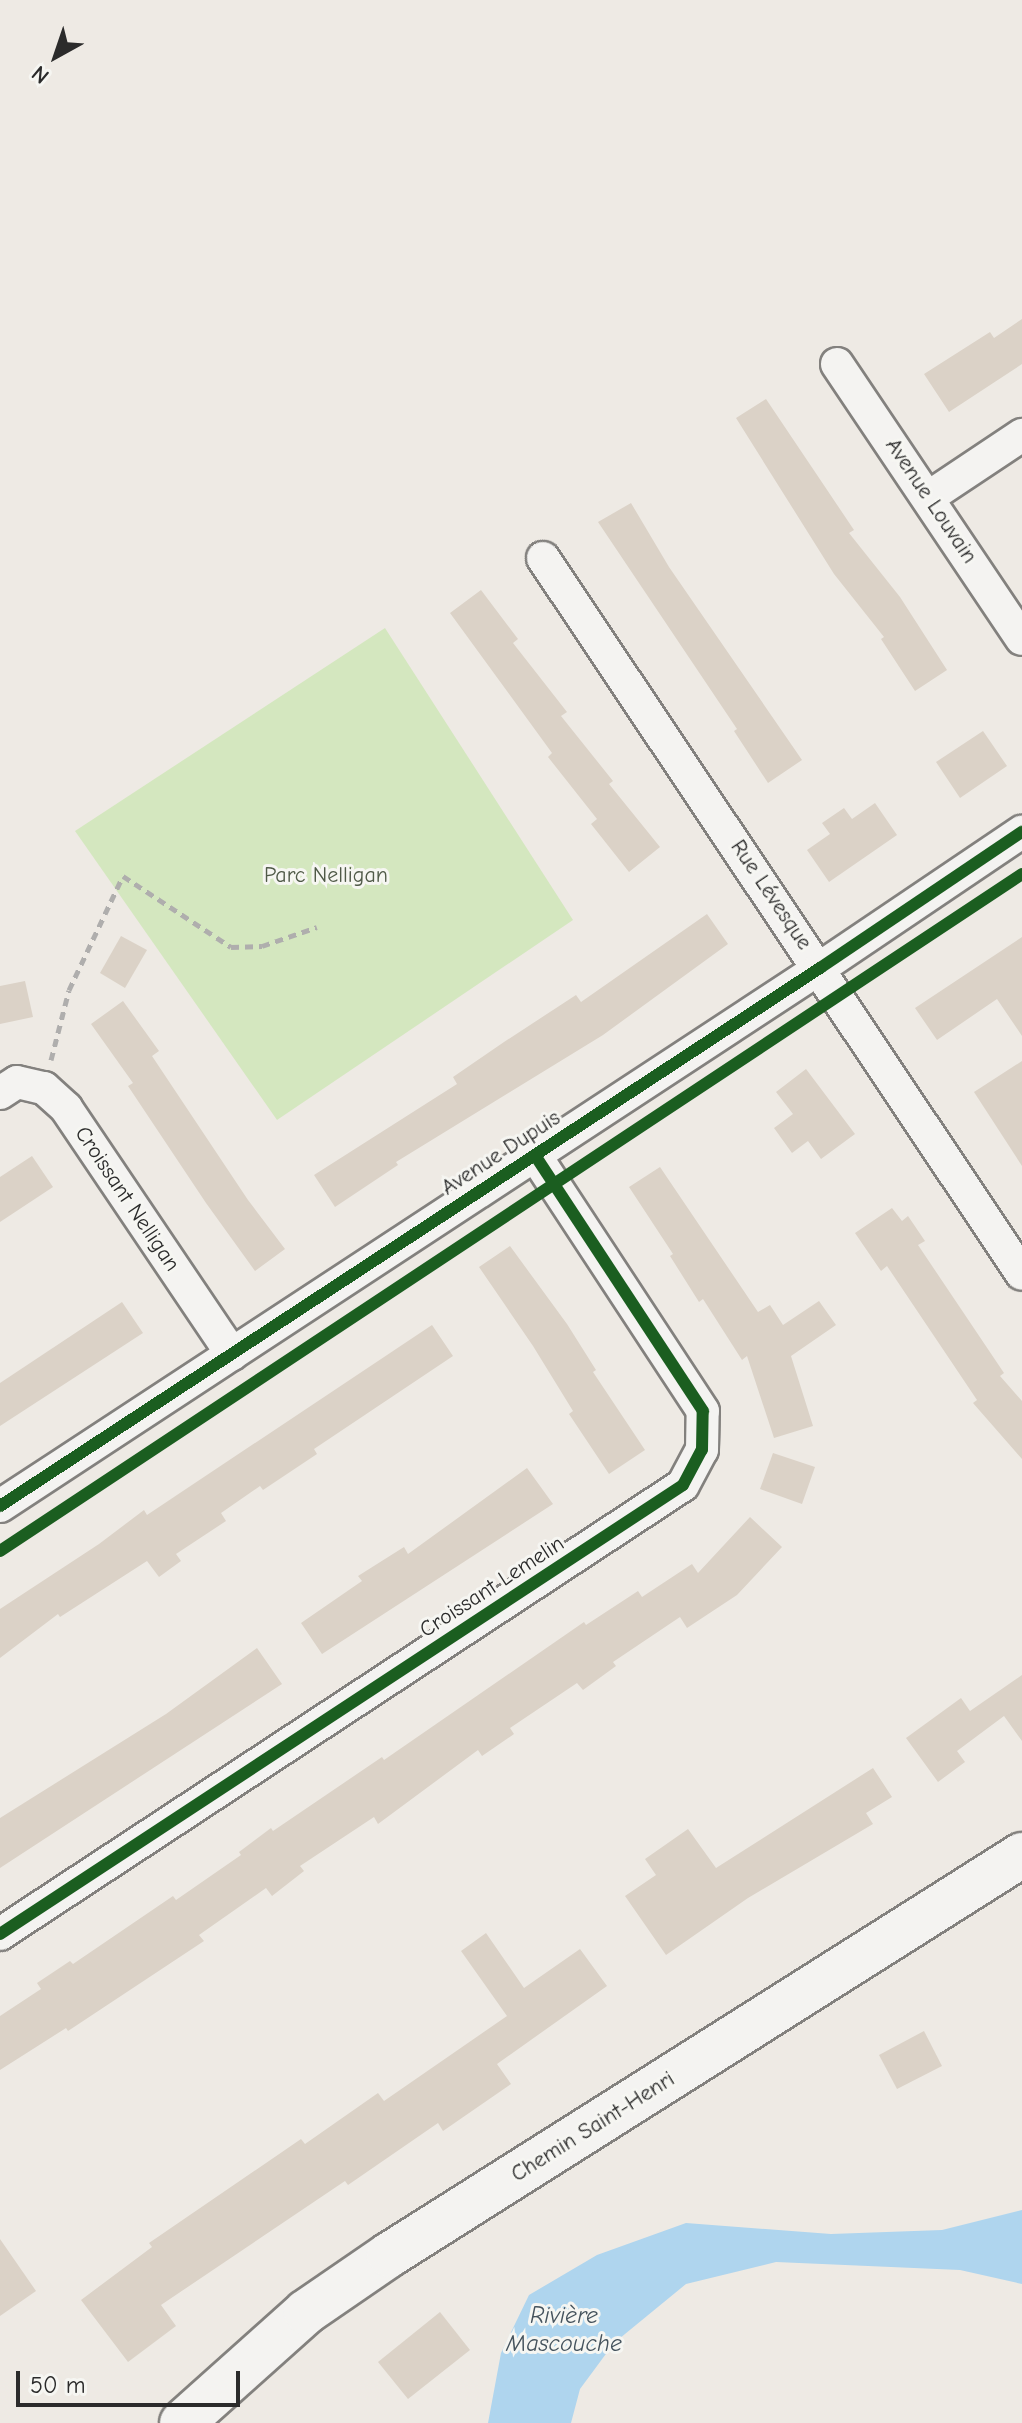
<!DOCTYPE html>
<html>
<head>
<meta charset="utf-8">
<style>
  body { margin:0 }
  #map { position:relative; width:1022px; height:2423px; overflow:hidden; background:#eeeae4; font-family:"Comic Neue",sans-serif }
  div>[style] { position:absolute }
  [style*='--x'] { left:calc(var(--x)*1px); top:calc(var(--y)*1px); width:calc(var(--w)*1px); rotate:calc(var(--a)*1deg) }
  .green>* { inset:0; background:#d4e7bf }
  .water>* { inset:0; background:#afd5ee }
  .building>* { inset:0; background:#dbd2c7 }
  .path>* { height:5px; margin-top:-2.5px; transform-origin:0; background:repeating-linear-gradient(90deg,#afaead 0 8px,transparent 0 14px) }
  .roads { filter:drop-shadow(2px 0 #83817e) drop-shadow(-2px 0 #83817e) drop-shadow(0 2px #83817e) drop-shadow(0 -2px #83817e) }
  .street>* { height:32px; margin:-16px; padding:0 16px; transform-origin:16px; border-radius:16px; background:#f4f3f1 }
  .primary>* { height:44px; margin:-22px; padding:0 22px; transform-origin:22px; border-radius:22px; background:#f4f3f1 }
  .cycleway>* { height:12px; margin:-6px; padding:0 6px; transform-origin:6px; border-radius:6px; background:#1b5e20 }
  span { translate:-50% -50%; white-space:nowrap; text-align:center; line-height:1.15; -webkit-text-stroke:6px #f6f6f2; paint-order:stroke }
  .street-label { font-size:22px; color:#2b2b2b }
  .park-label { font-size:22px; color:#505a48 }
  .water-label { font-size:24px; color:#45535d; font-style:italic }
  .north { position:absolute; left:16px; top:16px; width:80px; height:80px; -webkit-text-stroke:6px #f6f6f2; paint-order:stroke; rotate:220deg; font-size:22px; font-weight:700; line-height:32px; text-align:center; color:#2b2b2b }
  .north::after { content:''; display:block; margin:auto; width:28px; height:36px; background:#2b2b2b; clip-path:polygon(50% 0,100% 100%,50% 72%,0 100%) }
  .scale { position:absolute; left:16px; top:2371px; width:224px; height:36px; box-sizing:border-box; border:4px solid #2b2b2b; border-top:0; padding-left:10px; font-size:24px; line-height:28px; white-space:nowrap; color:#2b2b2b; -webkit-text-stroke:6px #f6f6f2; paint-order:stroke }
</style>
</head>
<body>
<div id="map">
  <div class="green">
    <div style="clip-path:polygon(385px 628px,573px 920px,277px 1120px,75px 831px)"></div>
  </div>
  <div class="water">
    <div style="clip-path:polygon(1022px 2210px,1022px 2284px,960px 2270px,776px 2262px,686px 2284px,614px 2343px,580px 2389px,571px 2423px,488px 2423px,501px 2353px,529px 2295px,597px 2255px,686px 2223px,831px 2234px,942px 2230px)"></div>
  </div>
  <div class="building">
    <div style="clip-path:polygon(1022px 319px,1022px 364px,949px 412px,924px 374px,990px 332px,994px 338px)"></div>
    <div style="clip-path:polygon(766px 399px,854px 530px,849px 533px,900px 597px,947px 670px,915px 691px,881px 639px,884px 637px,834px 574px,736px 418px)"></div>
    <div style="clip-path:polygon(631px 503px,669px 567px,802px 760px,768px 783px,734px 731px,737px 729px,598px 522px)"></div>
    <div style="clip-path:polygon(481px 590px,518px 639px,513px 643px,567px 712px,561px 716px,613px 781px,609px 784px,660px 847px,629px 872px,591px 824px,597px 819px,548px 757px,552px 753px,450px 613px)"></div>
    <div style="clip-path:polygon(983px 731px,1007px 766px,960px 798px,936px 762px)"></div>
    <div style="clip-path:polygon(875px 803px,897px 835px,829px 882px,807px 850px,830px 834px,822px 823px,844px 808px,852px 819px)"></div>
    <div style="clip-path:polygon(707px 914px,728px 944px,603px 1035px,396px 1162px,398px 1165px,335px 1207px,314px 1175px,457px 1084px,453px 1077px,504px 1042px,576px 995px,581px 1002px)"></div>
    <div style="clip-path:polygon(121px 936px,147px 950px,125px 988px,100px 973px)"></div>
    <div style="clip-path:polygon(1022px 937px,1022px 1036px,997px 999px,937px 1040px,915px 1008px)"></div>
    <div style="clip-path:polygon(25px 981px,33px 1017px,0 1024px,0 986px)"></div>
    <div style="clip-path:polygon(123px 1001px,159px 1051px,152px 1056px,248px 1200px,285px 1249px,255px 1271px,206px 1203px,128px 1086px,133px 1083px,91px 1024px)"></div>
    <div style="clip-path:polygon(1022px 1061px,1022px 1166px,974px 1092px)"></div>
    <div style="clip-path:polygon(806px 1069px,855px 1134px,821px 1159px,808px 1141px,792px 1153px,774px 1128px,793px 1114px,776px 1092px)"></div>
    <div style="clip-path:polygon(32px 1156px,53px 1187px,0 1222px,0 1177px)"></div>
    <div style="clip-path:polygon(660px 1167px,758px 1312px,770px 1305px,783px 1325px,819px 1301px,836px 1325px,791px 1356px,813px 1426px,774px 1438px,747px 1356px,742px 1360px,703px 1299px,699px 1302px,670px 1256px,673px 1254px,629px 1187px)"></div>
    <div style="clip-path:polygon(892px 1208px,902px 1221px,908px 1216px,925px 1241px,918px 1245px,1004px 1373px,1000px 1376px,1022px 1401px,1022px 1459px,973px 1403px,977px 1400px,887px 1266px,881px 1271px,855px 1233px)"></div>
    <div style="clip-path:polygon(510px 1246px,567px 1324px,596px 1370px,593px 1372px,645px 1450px,609px 1474px,569px 1414px,573px 1411px,533px 1346px,479px 1267px)"></div>
    <div style="clip-path:polygon(122px 1302px,143px 1333px,0 1426px,0 1383px)"></div>
    <div style="clip-path:polygon(432px 1325px,453px 1356px,314px 1449px,317px 1454px,263px 1490px,260px 1486px,221px 1513px,226px 1521px,176px 1554px,181px 1561px,159px 1577px,147px 1561px,60px 1617px,58px 1614px,0 1658px,0 1609px,99px 1544px,144px 1510px,147px 1515px)"></div>
    <div style="clip-path:polygon(773px 1453px,815px 1467px,802px 1504px,760px 1489px)"></div>
    <div style="clip-path:polygon(527px 1468px,553px 1504px,322px 1654px,301px 1623px,362px 1581px,358px 1576px,404px 1547px,408px 1554px)"></div>
    <div style="clip-path:polygon(750px 1517px,782px 1547px,737px 1595px,687px 1628px,680px 1617px,613px 1662px,616px 1666px,583px 1690px,577px 1683px,510px 1728px,514px 1734px,482px 1756px,478px 1750px,378px 1824px,374px 1817px,300px 1866px,304px 1871px,272px 1896px,266px 1888px,199px 1935px,204px 1941px,68px 2031px,66px 2028px,0 2070px,0 2016px,41px 1989px,37px 1983px,70px 1961px,73px 1964px,173px 1896px,176px 1900px,241px 1855px,239px 1852px,271px 1828px,273px 1831px,382px 1757px,384px 1760px,584px 1622px,586px 1625px,638px 1591px,642px 1597px,692px 1564px,698px 1573px)"></div>
    <div style="clip-path:polygon(257px 1648px,282px 1684px,0 1868px,0 1818px,166px 1714px)"></div>
    <div style="clip-path:polygon(1022px 1675px,1022px 1741px,1004px 1716px,957px 1751px,965px 1762px,938px 1782px,906px 1738px,961px 1698px,970px 1711px)"></div>
    <div style="clip-path:polygon(873px 1768px,892px 1797px,866px 1813px,873px 1824px,748px 1898px,666px 1955px,625px 1896px,656px 1875px,645px 1859px,688px 1829px,716px 1868px)"></div>
    <div style="clip-path:polygon(486px 1933px,524px 1988px,580px 1949px,607px 1986px,497px 2064px,511px 2084px,443px 2131px,438px 2123px,348px 2185px,345px 2181px,161px 2305px,176px 2326px,128px 2362px,81px 2300px,152px 2247px,149px 2243px,301px 2139px,305px 2144px,378px 2093px,384px 2101px,507px 2016px,461px 1951px)"></div>
    <div style="clip-path:polygon(924px 2031px,942px 2066px,897px 2089px,879px 2055px)"></div>
    <div style="clip-path:polygon(0 2239px,36px 2291px,0 2316px)"></div>
    <div style="clip-path:polygon(440px 2312px,470px 2350px,408px 2399px,378px 2362px)"></div>
  </div>
  <div class="path">
    <div style="--x:51;--y:1060;--w:72;--a:-75.6"></div>
    <div style="--x:69;--y:990;--w:126;--a:-64.7"></div>
    <div style="--x:123;--y:876;--w:129;--a:33.3"></div>
    <div style="--x:231;--y:947;--w:31;--a:-2"></div>
    <div style="--x:262;--y:946;--w:58;--a:-19.1"></div>
  </div>
  <div class="roads">
    <div class="street">
      <div style="--x:837;--y:364;--w:331;--a:56.1"></div>
      <div style="--x:929;--y:497;--w:112;--a:-33.7"></div>
      <div style="--x:543;--y:558;--w:861;--a:56.22"></div>
      <div style="--x:0;--y:1093;--w:20;--a:-33"></div>
      <div style="--x:17;--y:1082;--w:28;--a:13"></div>
      <div style="--x:44;--y:1088;--w:30;--a:42"></div>
      <div style="--x:66;--y:1108;--w:297;--a:56"></div>
      <div style="--x:0;--y:1506;--w:981;--a:-33.27"></div>
      <div style="--x:820;--y:968;--w:244;--a:-34"></div>
      <div style="--x:0;--y:1934;--w:817;--a:-33.32"></div>
      <div style="--x:683;--y:1485;--w:40;--a:-62"></div>
      <div style="--x:702;--y:1450;--w:39;--a:-89"></div>
      <div style="--x:703;--y:1411;--w:306;--a:-123.3"></div>
    </div>
    <div class="primary">
      <div style="--x:182;--y:2423;--w:166;--a:-41.8"></div>
      <div style="--x:306;--y:2312;--w:101;--a:-34.5"></div>
      <div style="--x:389;--y:2255;--w:749;--a:-32.29"></div>
    </div>
  </div>
  <div class="cycleway">
    <div style="--x:0;--y:1506;--w:981;--a:-33.27"></div>
    <div style="--x:820;--y:968;--w:244;--a:-34"></div>
    <div style="--x:0;--y:1551;--w:1226;--a:-33.52"></div>
    <div style="--x:0;--y:1934;--w:817;--a:-33.32"></div>
    <div style="--x:683;--y:1485;--w:40;--a:-62"></div>
    <div style="--x:702;--y:1450;--w:39;--a:-89"></div>
    <div style="--x:703;--y:1411;--w:306;--a:-123.3"></div>
  </div>
  <div class="street-label">
    <span style="left:931px;top:501px;rotate:56deg">Avenue Louvain</span>
    <span style="left:771px;top:895px;rotate:56deg">Rue Lévesque</span>
    <span style="left:501px;top:1153px;rotate:-33deg">Avenue Dupuis</span>
    <span style="left:127px;top:1199px;rotate:56deg">Croissant Nelligan</span>
    <span style="left:492px;top:1587px;rotate:-33deg">Croissant Lemelin</span>
    <span style="left:593px;top:2127px;rotate:-32deg">Chemin Saint-Henri</span>
  </div>
  <div class="park-label">
    <span style="left:326px;top:876px">Parc Nelligan</span>
  </div>
  <div class="water-label">
    <span style="left:564px;top:2330px">Rivière<br>Mascouche</span>
  </div>
  <div class="north">N</div>
  <div class="scale">50 m</div>
</div>
</body>
</html>
